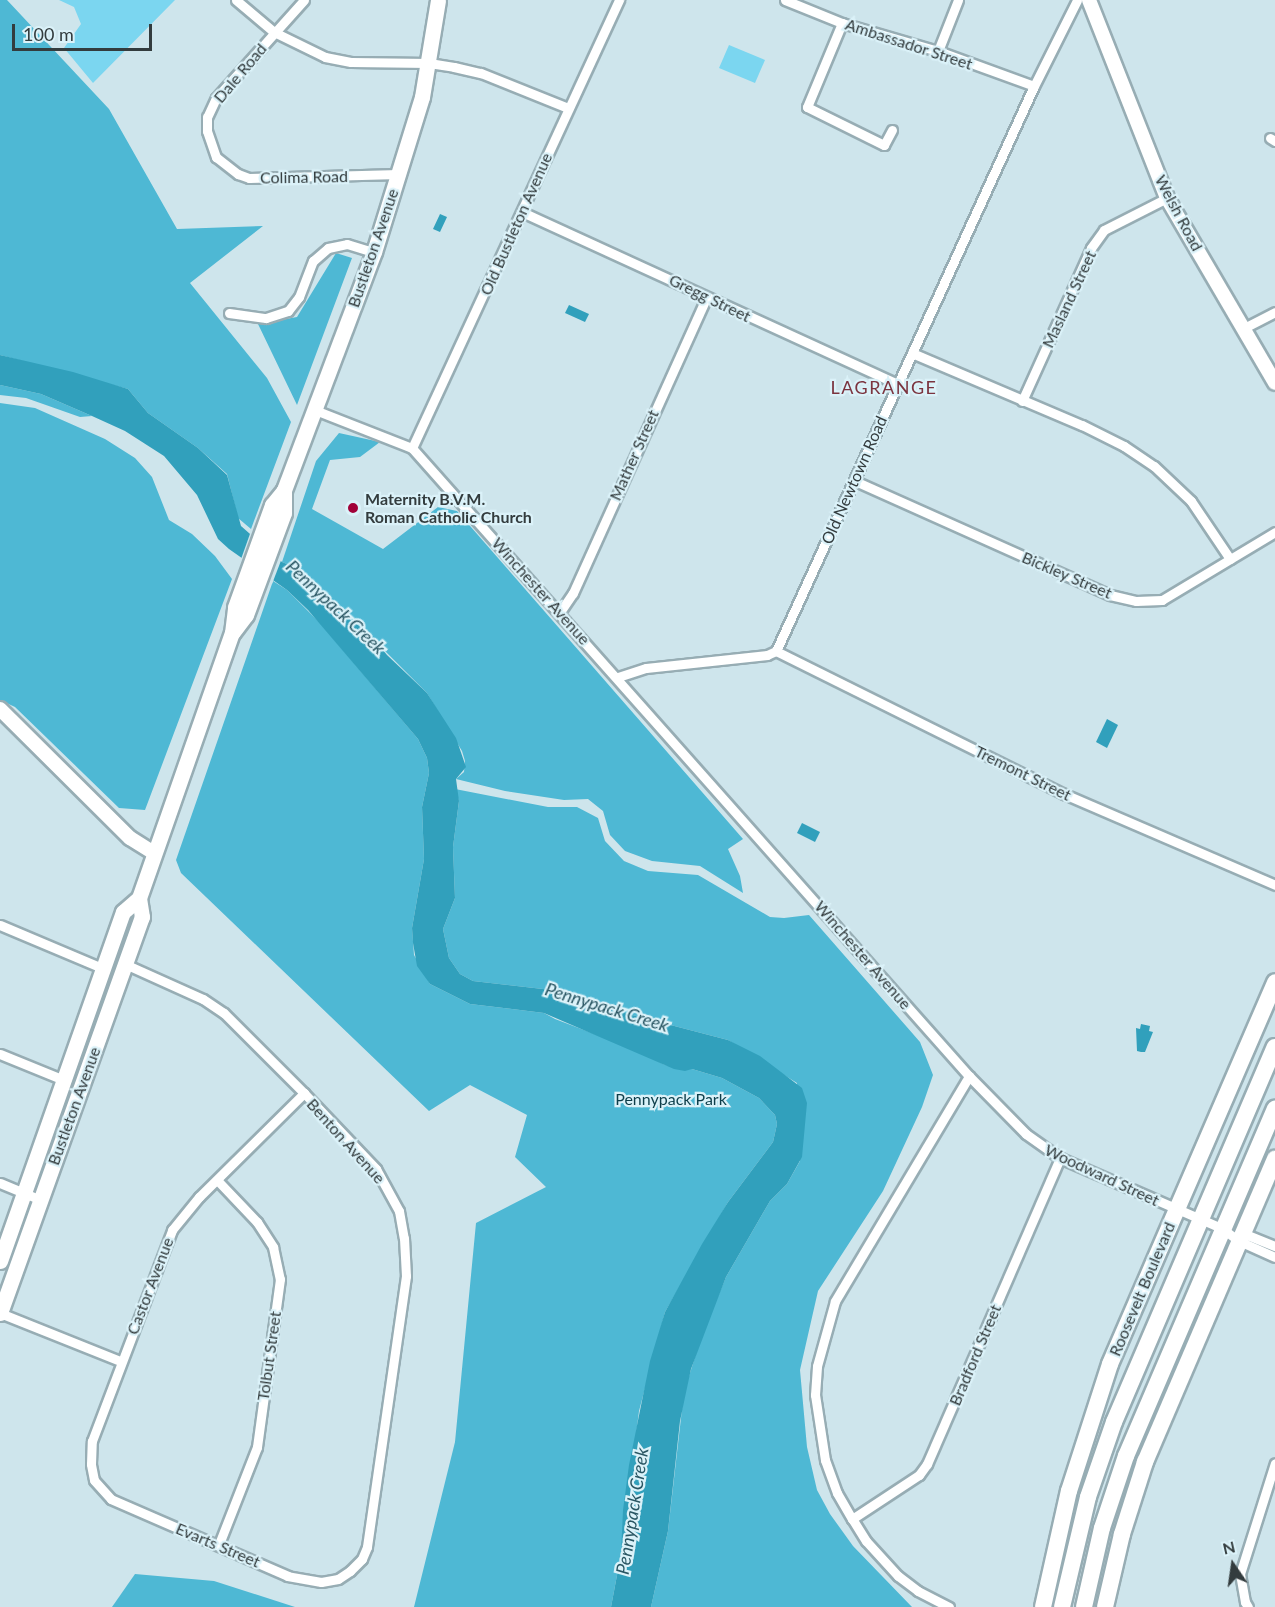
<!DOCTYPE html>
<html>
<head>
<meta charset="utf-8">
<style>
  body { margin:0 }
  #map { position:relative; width:1275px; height:1607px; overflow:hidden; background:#cee5ec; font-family:Lato,sans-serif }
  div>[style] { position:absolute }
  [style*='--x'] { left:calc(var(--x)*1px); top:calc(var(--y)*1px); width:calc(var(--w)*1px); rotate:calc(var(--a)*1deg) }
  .green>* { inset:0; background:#7bd6f0 }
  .forest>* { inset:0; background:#4eb8d4 }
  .water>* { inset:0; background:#31a0bc }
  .pier>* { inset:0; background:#cee5ec }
  .roads { filter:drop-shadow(2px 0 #97adb4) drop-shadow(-2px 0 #97adb4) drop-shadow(0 2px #97adb4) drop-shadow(0 -2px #97adb4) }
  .street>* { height:9px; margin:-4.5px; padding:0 4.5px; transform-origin:4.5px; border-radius:4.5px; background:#fff }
  .secondary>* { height:14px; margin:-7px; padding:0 7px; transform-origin:7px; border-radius:7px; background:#fff }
  .primary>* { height:15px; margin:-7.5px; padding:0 7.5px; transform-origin:7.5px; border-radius:7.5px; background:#fff }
  .highway>* { height:16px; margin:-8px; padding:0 8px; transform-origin:8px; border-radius:8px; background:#fff }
  .dots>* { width:16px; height:16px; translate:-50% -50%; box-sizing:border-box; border:3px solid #dbf2f9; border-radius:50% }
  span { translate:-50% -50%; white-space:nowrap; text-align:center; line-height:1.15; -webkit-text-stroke:4.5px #dbf2f9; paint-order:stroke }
  .street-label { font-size:16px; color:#333c3e }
  .poi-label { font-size:16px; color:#333c3e; font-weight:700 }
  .left { translate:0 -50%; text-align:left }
  .park-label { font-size:16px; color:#0d3e4a }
  .neighbourhood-label { font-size:18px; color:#7b343f; letter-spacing:1.5px }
  .water-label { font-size:18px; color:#295663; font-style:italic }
  .north { position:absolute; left:1203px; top:1535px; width:60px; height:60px; -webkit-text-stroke:4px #dbf2f9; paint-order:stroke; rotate:347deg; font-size:16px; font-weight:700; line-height:24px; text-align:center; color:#333c3e }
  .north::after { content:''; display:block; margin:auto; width:21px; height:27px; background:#333c3e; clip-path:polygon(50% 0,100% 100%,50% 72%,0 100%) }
  .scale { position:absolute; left:12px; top:24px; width:140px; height:27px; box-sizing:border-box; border:3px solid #333c3e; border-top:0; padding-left:8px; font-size:18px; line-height:21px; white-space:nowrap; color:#333c3e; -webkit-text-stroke:4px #dbf2f9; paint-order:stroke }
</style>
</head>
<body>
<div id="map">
  <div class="green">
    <div style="clip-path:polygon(59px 0,175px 0,93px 83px,64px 48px,81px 24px,74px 7px)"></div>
    <div style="clip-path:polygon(729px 45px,765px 60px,755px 83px,719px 68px)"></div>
  </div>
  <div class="forest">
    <div style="clip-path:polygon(0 0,7px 0,109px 109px,177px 229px,263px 226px,190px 283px,267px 378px,291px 422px,251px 529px,238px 518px,227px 474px,198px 448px,148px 413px,128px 389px,0 355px)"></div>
    <div style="clip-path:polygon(336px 253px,352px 258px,297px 405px,258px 324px,297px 317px)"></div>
    <div style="clip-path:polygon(0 385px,41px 394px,92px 416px,80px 417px,26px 398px,0 395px)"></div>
    <div style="clip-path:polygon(0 403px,35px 408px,105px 439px,135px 458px,152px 477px,169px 520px,192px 534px,215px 556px,232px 579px,145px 810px,119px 808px,15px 707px,0 700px)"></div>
    <div style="clip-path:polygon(339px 433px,380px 442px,360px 457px,330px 460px,312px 509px,383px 549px,438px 507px,457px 511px,743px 839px,728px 849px,740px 876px,743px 893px,700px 866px,652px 861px,625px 851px,610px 835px,603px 811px,588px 799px,564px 800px,505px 791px,456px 779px,464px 772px,465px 761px,462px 751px,427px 693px,357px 623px,339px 612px,317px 585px,299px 569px,282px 562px,316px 461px)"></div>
    <div style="clip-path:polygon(273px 581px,287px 590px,320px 623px,418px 739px,427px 758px,429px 773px,422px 807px,424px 859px,412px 928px,414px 955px,430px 984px,470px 1004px,544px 1013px,555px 1019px,639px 1051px,665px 1065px,692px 1069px,722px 1078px,759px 1098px,775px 1115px,777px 1124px,773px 1142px,728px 1202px,665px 1312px,639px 1411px,621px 1554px,611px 1607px,414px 1607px,455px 1442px,476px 1223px,546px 1187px,515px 1157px,527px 1115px,470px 1085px,429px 1111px,181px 873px,176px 860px)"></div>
    <div style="clip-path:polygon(455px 789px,548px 807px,577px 807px,598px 818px,605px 841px,624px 861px,648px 871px,698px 875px,770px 917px,784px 918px,809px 915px,920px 1042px,933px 1075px,922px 1107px,883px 1191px,818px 1291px,800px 1370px,807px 1447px,817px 1490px,830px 1514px,853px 1546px,912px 1607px,651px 1607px,668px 1531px,684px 1392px,702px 1335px,726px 1277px,770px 1201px,787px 1184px,800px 1161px,797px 1083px,728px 1040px,617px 1011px,569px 992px,473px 981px,460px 974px,449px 958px,443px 929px,455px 898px,453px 847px,459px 801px)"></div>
    <div style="clip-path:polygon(135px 1574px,214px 1581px,295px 1607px,112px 1607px)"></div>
  </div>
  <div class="water">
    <div style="clip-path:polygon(440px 214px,447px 217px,440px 232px,433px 229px)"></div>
    <div style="clip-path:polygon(569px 305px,589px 314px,585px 322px,565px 313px)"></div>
    <div style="clip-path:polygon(0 355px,73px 372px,128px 389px,148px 413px,198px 448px,227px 475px,241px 526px,282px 562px,299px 569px,339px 612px,368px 632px,387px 655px,427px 693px,456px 738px,466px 767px,456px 779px,459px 801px,453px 847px,455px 898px,443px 929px,449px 958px,460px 974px,473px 981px,569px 992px,617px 1011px,728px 1040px,760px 1056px,802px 1088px,807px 1103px,802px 1157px,787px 1184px,770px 1201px,726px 1277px,691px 1369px,680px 1421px,668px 1531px,651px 1607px,611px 1607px,621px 1554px,623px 1510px,629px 1465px,650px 1361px,665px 1312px,702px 1244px,728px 1202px,773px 1142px,777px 1124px,775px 1115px,759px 1098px,722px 1078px,692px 1069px,685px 1071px,674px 1069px,544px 1013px,470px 1004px,430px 984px,417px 966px,413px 943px,412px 928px,424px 859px,422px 807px,429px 773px,427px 758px,418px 739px,308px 610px,287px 590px,229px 549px,218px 539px,197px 495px,164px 456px,125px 431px,92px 416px,41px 394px,0 385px)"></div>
    <div style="clip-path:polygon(1107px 719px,1118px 725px,1107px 748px,1096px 742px)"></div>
    <div style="clip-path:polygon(802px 823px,820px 832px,815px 842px,797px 833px)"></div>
    <div style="clip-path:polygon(1141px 1024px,1150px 1026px,1149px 1031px,1153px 1032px,1145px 1052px,1141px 1052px,1137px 1051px,1136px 1028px,1140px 1029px)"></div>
  </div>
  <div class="pier">
    <div style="clip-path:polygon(251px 531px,282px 558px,272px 584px,240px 562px)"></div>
  </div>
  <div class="roads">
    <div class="street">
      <div style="--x:236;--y:0;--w:50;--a:40.1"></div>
      <div style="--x:274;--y:32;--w:57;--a:26.1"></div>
      <div style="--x:325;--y:57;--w:26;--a:11"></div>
      <div style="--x:351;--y:62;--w:78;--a:0.7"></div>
      <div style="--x:429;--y:63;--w:25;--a:9"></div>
      <div style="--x:454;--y:67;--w:28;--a:13"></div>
      <div style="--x:481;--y:73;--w:94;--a:21.9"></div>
      <div style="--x:304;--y:0;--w:132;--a:131.9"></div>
      <div style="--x:216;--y:98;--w:21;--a:115"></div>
      <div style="--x:207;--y:117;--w:14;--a:90"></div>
      <div style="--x:207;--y:131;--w:28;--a:71"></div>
      <div style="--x:216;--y:157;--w:28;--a:38"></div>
      <div style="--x:238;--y:174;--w:12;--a:20"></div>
      <div style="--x:249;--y:178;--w:150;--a:-1.5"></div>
      <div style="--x:785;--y:0;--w:61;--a:22"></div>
      <div style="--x:842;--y:23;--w:100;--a:16.3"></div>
      <div style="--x:938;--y:51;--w:102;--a:20"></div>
      <div style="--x:842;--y:23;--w:91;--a:112.6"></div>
      <div style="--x:807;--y:107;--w:86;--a:26.3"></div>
      <div style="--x:884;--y:145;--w:17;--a:-62"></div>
      <div style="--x:938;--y:51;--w:55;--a:-68.6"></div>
      <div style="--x:1270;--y:138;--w:6;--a:31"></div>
      <div style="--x:522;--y:212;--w:413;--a:24.6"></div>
      <div style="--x:229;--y:313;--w:37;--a:8"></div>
      <div style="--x:266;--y:318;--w:23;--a:-18"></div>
      <div style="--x:288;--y:311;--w:18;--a:-52"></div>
      <div style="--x:299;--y:297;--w:39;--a:-69"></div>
      <div style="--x:313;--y:261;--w:20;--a:-41"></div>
      <div style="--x:328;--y:248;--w:19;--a:-12"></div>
      <div style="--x:347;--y:244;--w:28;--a:17"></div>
      <div style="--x:1244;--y:328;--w:35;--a:-27"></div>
      <div style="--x:912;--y:353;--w:185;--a:23"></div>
      <div style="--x:1082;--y:425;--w:47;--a:26.6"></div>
      <div style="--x:1124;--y:446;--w:36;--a:34"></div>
      <div style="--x:1154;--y:466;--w:51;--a:43.4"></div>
      <div style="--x:1191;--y:501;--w:70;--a:56.1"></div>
      <div style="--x:1022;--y:401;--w:168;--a:-65.7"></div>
      <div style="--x:1091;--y:248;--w:22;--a:-54"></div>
      <div style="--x:1104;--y:230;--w:71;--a:-26.9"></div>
      <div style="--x:315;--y:410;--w:104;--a:21.4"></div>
      <div style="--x:412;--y:448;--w:839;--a:48.43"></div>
      <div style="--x:969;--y:1076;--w:81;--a:45.5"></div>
      <div style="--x:1026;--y:1134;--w:42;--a:35.2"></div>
      <div style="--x:1060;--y:1158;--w:178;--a:23.5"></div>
      <div style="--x:1223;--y:1229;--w:20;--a:37"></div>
      <div style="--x:1239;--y:1241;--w:39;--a:24"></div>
      <div style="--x:412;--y:448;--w:494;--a:-65.2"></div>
      <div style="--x:855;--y:481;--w:279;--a:24.1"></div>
      <div style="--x:1110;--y:595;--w:27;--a:13"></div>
      <div style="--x:1136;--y:601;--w:26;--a:-2"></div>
      <div style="--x:1162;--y:600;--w:132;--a:-31"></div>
      <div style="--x:560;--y:612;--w:23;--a:-56"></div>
      <div style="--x:573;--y:593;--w:324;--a:-65.7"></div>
      <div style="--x:776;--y:651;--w:322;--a:26.4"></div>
      <div style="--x:1064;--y:794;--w:230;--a:23.3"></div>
      <div style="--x:618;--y:677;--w:29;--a:-18"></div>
      <div style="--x:646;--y:668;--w:122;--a:-6.1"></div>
      <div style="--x:767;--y:655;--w:10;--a:-24"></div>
      <div style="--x:776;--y:651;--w:621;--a:-65.46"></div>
      <div style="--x:1034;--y:86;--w:96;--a:-63.4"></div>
      <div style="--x:0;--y:925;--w:113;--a:22.9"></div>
      <div style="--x:125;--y:964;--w:85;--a:24.2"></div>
      <div style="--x:203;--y:999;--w:25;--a:34"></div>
      <div style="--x:224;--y:1013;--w:113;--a:45"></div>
      <div style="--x:304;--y:1093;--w:105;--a:46.5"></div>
      <div style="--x:376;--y:1169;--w:48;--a:61.3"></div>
      <div style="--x:399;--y:1211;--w:27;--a:80"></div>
      <div style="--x:404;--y:1238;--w:38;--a:87"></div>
      <div style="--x:406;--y:1276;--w:274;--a:98.2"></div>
      <div style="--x:367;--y:1547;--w:13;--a:113"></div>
      <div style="--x:362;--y:1559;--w:17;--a:135"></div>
      <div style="--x:350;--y:1571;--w:14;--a:146"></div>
      <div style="--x:338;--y:1579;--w:17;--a:170"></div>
      <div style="--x:321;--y:1582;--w:34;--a:-170"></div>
      <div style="--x:288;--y:1576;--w:193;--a:-156.5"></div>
      <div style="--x:111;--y:1499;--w:25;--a:-132"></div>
      <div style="--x:94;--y:1480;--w:16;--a:-101"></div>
      <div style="--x:91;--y:1464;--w:23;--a:-88"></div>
      <div style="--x:92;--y:1441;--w:226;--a:-69.2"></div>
      <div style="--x:172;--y:1230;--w:43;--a:-50.7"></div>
      <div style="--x:199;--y:1197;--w:148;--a:-44.7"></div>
      <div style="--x:0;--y:1054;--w:69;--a:22.1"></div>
      <div style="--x:218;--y:1181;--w:57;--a:46.4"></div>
      <div style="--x:257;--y:1222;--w:30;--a:57"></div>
      <div style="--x:273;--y:1247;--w:33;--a:78"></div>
      <div style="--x:280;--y:1279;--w:170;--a:97.8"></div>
      <div style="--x:257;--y:1447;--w:104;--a:111.4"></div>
      <div style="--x:0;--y:1183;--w:44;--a:22.5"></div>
      <div style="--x:1240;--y:1232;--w:38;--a:22"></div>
      <div style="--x:0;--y:1313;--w:129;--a:21.8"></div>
      <div style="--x:852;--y:1519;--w:80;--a:-33.3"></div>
      <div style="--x:919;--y:1475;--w:14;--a:-54"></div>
      <div style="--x:927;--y:1464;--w:334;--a:-66.5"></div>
      <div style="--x:949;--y:1607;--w:35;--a:-153"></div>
      <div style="--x:918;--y:1591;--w:25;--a:-143"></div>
      <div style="--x:898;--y:1576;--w:47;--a:-132.4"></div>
      <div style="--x:866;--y:1541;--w:26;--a:-122"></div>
      <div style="--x:852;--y:1519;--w:30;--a:-120"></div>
      <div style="--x:837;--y:1493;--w:35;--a:-110"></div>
      <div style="--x:825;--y:1460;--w:66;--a:-98.7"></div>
      <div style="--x:815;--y:1395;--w:29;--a:-86"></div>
      <div style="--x:817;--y:1366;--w:67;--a:-74.5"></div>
      <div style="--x:835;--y:1301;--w:262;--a:-59.2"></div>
      <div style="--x:1248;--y:1607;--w:6;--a:-121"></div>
      <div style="--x:1245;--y:1602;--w:28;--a:-100"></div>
      <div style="--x:1240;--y:1574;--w:116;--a:-72.5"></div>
    </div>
    <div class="secondary">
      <div style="--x:1089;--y:0;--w:213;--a:68.5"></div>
      <div style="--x:1167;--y:198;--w:214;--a:59.7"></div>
      <div style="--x:0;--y:709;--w:183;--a:44.8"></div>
      <div style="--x:130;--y:838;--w:28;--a:32"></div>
    </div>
    <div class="primary">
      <div style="--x:233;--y:632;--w:21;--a:-53"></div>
      <div style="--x:246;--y:615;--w:109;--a:-69.6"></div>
      <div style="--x:284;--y:513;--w:23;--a:-90"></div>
      <div style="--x:0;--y:1261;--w:370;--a:-70.6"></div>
      <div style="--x:123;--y:912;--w:21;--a:-41"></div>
      <div style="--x:0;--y:1313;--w:421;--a:-70.3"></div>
      <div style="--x:142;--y:917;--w:19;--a:-99"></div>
      <div style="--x:139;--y:898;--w:281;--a:-70.7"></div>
      <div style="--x:232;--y:633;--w:26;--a:-83"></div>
      <div style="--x:235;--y:607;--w:109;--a:-70.1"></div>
      <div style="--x:272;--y:505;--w:19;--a:-51"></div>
      <div style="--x:284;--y:490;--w:254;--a:-69.3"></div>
      <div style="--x:374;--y:252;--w:162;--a:-72.8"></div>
      <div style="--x:422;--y:97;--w:98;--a:-80.6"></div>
    </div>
    <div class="highway">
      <div style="--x:1043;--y:1607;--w:119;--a:-77.4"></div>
      <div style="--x:1069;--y:1491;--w:133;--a:-72.1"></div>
      <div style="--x:1110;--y:1364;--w:416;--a:-66.6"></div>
      <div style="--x:1062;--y:1607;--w:113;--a:-76.7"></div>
      <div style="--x:1088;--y:1497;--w:79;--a:-70.9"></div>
      <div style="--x:1114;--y:1422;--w:408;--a:-66.8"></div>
      <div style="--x:1084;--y:1607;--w:81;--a:-77.2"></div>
      <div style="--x:1102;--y:1528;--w:76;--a:-71.6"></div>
      <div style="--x:1126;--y:1456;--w:378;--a:-66.8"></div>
      <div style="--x:1105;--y:1607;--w:75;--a:-76.9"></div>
      <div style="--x:1122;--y:1534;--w:76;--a:-72.3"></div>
      <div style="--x:1145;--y:1462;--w:330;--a:-66.8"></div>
    </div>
  </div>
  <div class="dots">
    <div style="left:353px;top:508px;background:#a10239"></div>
  </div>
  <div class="street-label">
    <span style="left:909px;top:44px;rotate:18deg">Ambassador Street</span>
    <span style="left:240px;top:73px;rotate:-50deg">Dale Road</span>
    <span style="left:304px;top:177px;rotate:-1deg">Colima Road</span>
    <span style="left:1179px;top:213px;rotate:62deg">Welsh Road</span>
    <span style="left:516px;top:224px;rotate:-66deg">Old Bustleton Avenue</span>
    <span style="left:373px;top:248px;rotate:-71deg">Bustleton Avenue</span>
    <span style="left:710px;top:298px;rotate:26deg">Gregg Street</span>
    <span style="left:1069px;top:299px;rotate:-65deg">Masland Street</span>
    <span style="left:634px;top:455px;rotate:-66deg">Mather Street</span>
    <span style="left:854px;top:480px;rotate:-66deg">Old Newtown Road</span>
    <span style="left:1067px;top:575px;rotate:23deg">Bickley Street</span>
    <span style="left:541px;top:591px;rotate:48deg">Winchester Avenue</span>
    <span style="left:1023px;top:773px;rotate:26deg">Tremont Street</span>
    <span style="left:863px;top:955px;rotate:49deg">Winchester Avenue</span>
    <span style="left:74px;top:1106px;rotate:-70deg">Bustleton Avenue</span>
    <span style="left:346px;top:1141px;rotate:48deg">Benton Avenue</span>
    <span style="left:1102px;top:1175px;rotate:25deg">Woodward Street</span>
    <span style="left:150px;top:1286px;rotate:-69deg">Castor Avenue</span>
    <span style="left:1142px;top:1289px;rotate:-67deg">Roosevelt Boulevard</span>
    <span style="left:975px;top:1355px;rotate:-67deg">Bradford Street</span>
    <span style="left:269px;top:1356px;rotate:-82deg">Tolbut Street</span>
    <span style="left:218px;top:1545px;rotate:23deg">Evarts Street</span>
  </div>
  <div class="poi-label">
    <span class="left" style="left:365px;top:508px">Maternity B.V.M.<br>Roman Catholic Church</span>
  </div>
  <div class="park-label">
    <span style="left:671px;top:1099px">Pennypack Park</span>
  </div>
  <div class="neighbourhood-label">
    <span style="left:884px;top:387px">LAGRANGE</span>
  </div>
  <div class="water-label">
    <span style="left:336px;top:607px;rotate:43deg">Pennypack Creek</span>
    <span style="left:607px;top:1007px;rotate:17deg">Pennypack Creek</span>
    <span style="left:632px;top:1511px;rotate:-81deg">Pennypack Creek</span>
  </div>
  <div class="north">N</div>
  <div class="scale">100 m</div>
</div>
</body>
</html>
